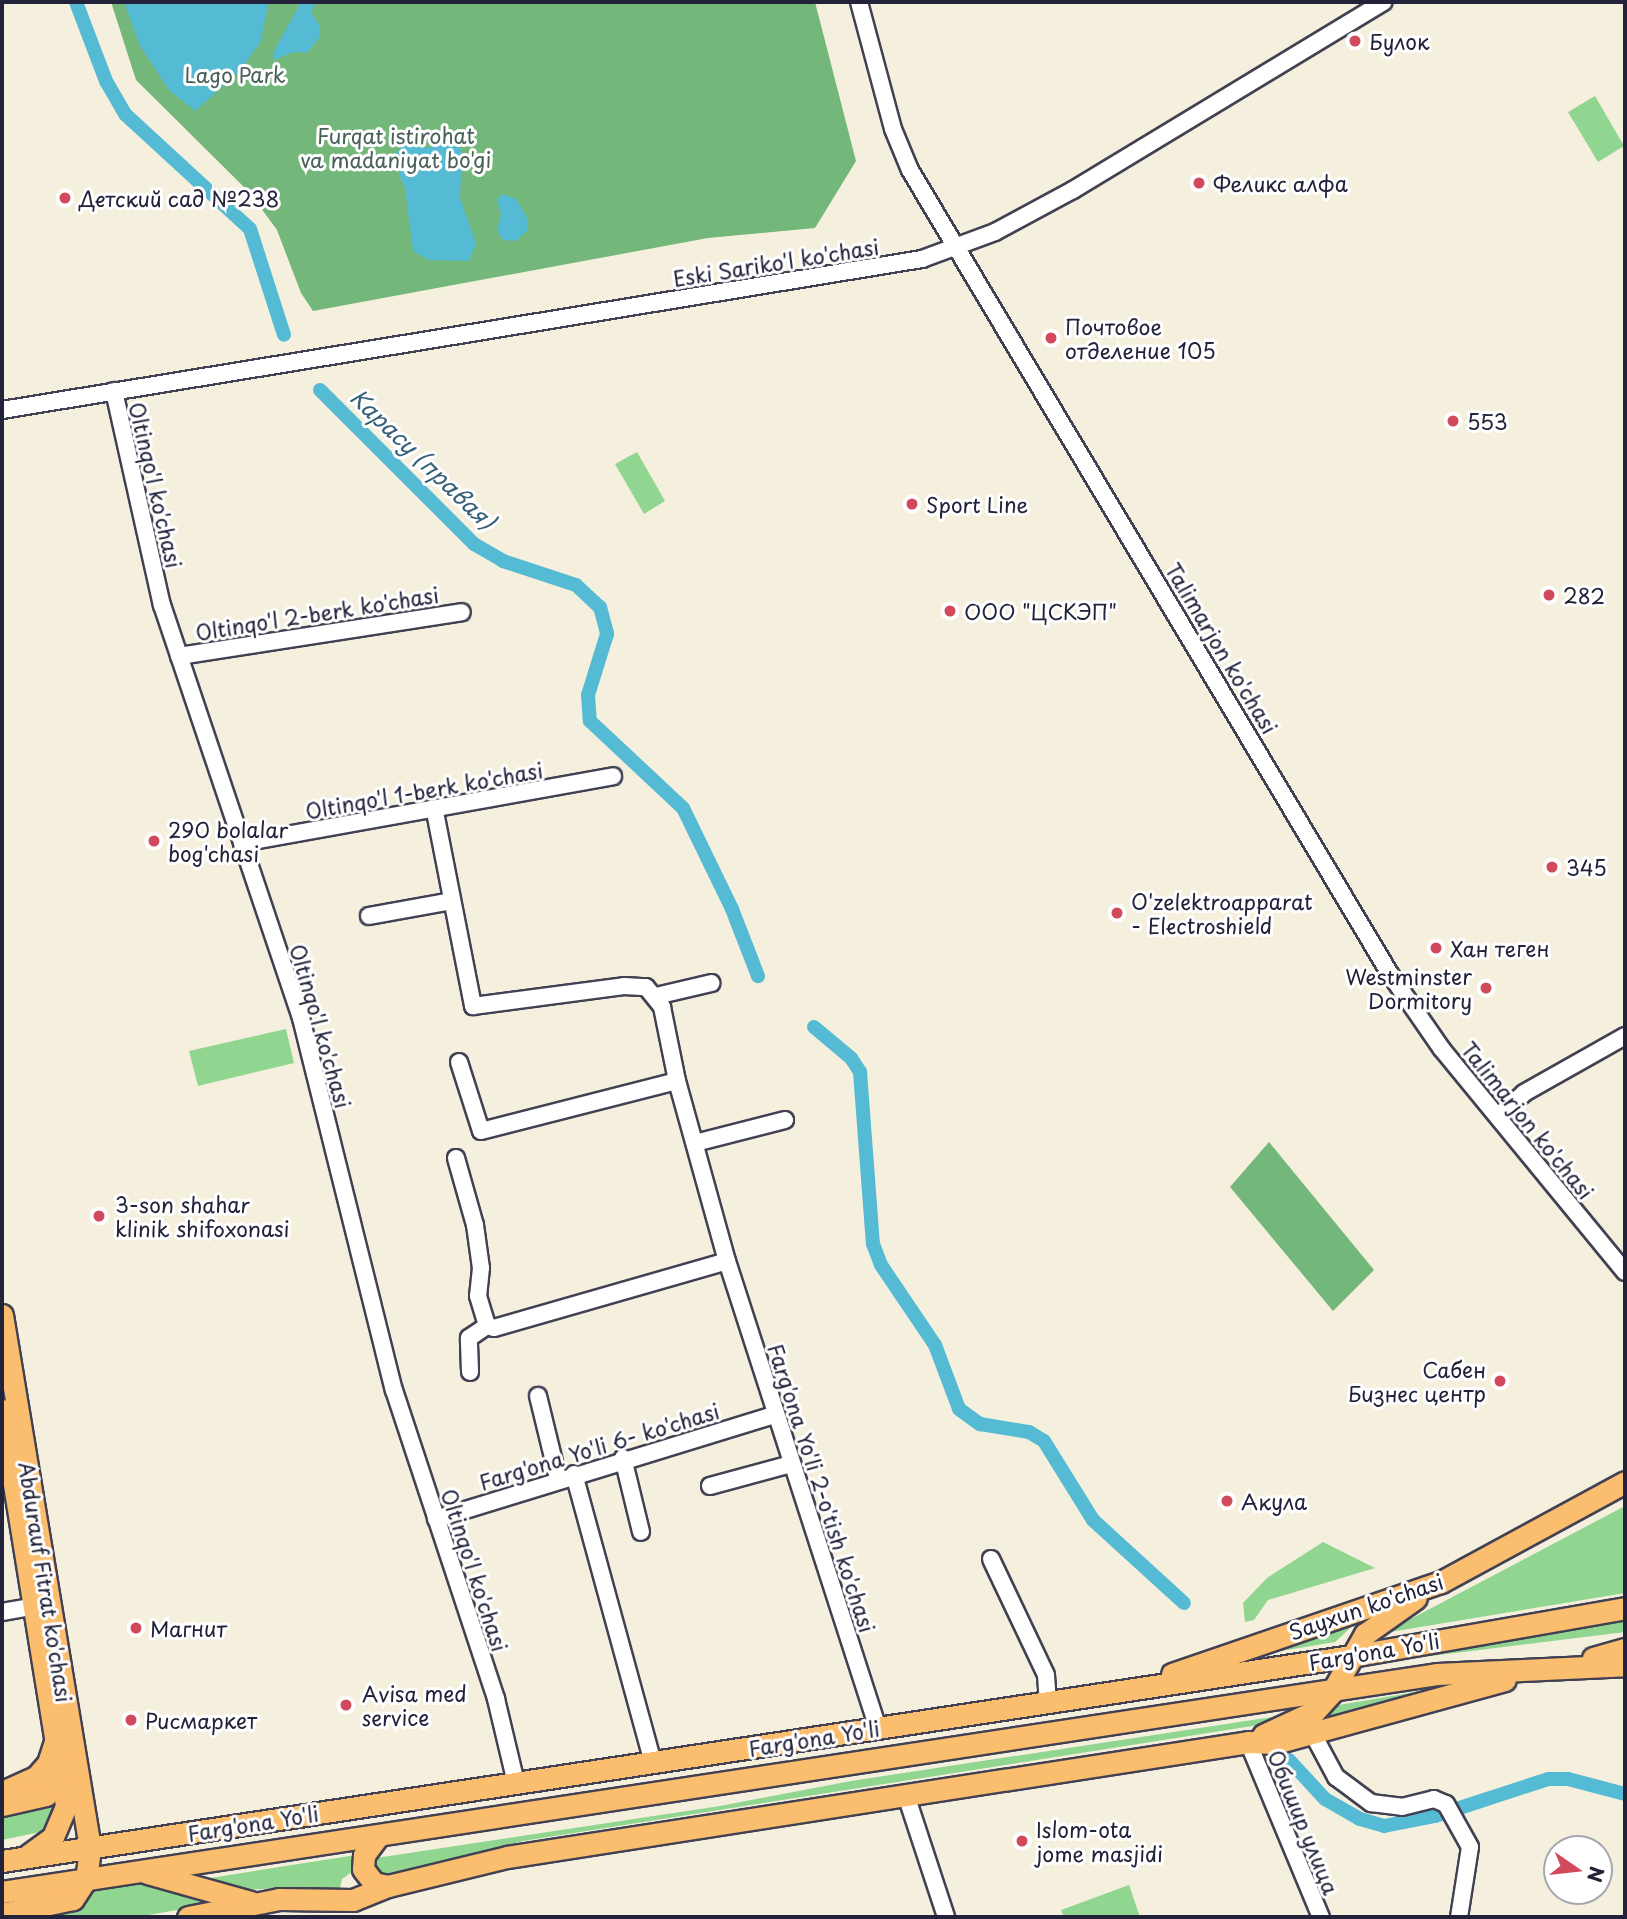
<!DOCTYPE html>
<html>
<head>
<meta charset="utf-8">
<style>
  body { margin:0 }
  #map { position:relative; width:1627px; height:1919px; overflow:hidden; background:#f5efde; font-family:"Playpen Sans",sans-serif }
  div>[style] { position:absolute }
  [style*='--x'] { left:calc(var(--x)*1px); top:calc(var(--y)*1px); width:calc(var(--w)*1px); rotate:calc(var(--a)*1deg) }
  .green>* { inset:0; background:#90d690 }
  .forest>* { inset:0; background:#74b77a }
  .water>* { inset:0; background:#55bad3 }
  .canal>* { height:14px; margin:-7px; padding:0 7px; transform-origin:7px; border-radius:7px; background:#55bad3 }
  .roads { filter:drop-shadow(2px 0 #424153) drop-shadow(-2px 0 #424153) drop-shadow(0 2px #424153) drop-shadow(0 -2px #424153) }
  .minor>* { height:16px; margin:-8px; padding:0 8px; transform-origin:8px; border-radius:8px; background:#fff }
  .major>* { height:21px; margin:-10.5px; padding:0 10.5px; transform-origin:10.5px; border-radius:10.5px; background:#fbbd6e }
  .dots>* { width:19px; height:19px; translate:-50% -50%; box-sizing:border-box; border:4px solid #fff; border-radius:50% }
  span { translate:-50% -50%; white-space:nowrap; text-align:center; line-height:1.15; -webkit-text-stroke:6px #fff; paint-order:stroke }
  .poi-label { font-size:21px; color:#22223b }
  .left { translate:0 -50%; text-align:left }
  .right { translate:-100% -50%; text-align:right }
  .park-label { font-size:21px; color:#486159 }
  .street-label { font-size:21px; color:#22223b }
  .water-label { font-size:23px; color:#365f78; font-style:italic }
  .frame { position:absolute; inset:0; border:4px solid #22223b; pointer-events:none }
  .north { position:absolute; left:1543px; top:1835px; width:70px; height:70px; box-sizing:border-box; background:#fff; border:2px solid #a7a7b1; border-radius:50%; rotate:104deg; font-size:19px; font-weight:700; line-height:28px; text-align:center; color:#22223b }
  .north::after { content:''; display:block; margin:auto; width:24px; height:32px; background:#d1495b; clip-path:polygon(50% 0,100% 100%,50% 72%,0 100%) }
</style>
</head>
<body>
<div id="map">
  <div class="green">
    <div style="clip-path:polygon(1595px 96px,1624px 146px,1598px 162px,1568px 112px)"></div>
    <div style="clip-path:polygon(637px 452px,665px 501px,644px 514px,615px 464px)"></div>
    <div style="clip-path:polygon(286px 1029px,294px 1063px,198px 1086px,189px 1051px)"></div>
    <div style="clip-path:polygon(1625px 1506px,1625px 1593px,1384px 1633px)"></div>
    <div style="clip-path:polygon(1323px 1542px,1375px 1568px,1268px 1600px,1254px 1620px,1245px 1622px,1243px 1603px,1267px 1578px)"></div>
    <div style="clip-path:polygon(1360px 1619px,1335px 1642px,1268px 1653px,1267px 1651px)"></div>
    <div style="clip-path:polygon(1625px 1621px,1625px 1632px,1382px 1662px,1589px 1627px)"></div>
    <div style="clip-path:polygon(1439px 1688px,1372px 1708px,1311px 1722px,1327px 1707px)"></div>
    <div style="clip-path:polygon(1285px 1715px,1265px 1724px,523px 1841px,379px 1879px,372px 1863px,376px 1858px,720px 1806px,851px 1781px)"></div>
    <div style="clip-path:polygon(57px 1795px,55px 1813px,45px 1831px,2px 1840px,2px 1815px)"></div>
    <div style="clip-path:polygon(356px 1855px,353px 1871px,342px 1879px,339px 1893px,302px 1887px,243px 1890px,204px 1879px)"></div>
    <div style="clip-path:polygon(137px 1884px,223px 1902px,137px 1917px,54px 1915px,76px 1907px,95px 1890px)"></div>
    <div style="clip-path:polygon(1129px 1885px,1140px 1917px,1064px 1917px,1061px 1910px)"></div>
  </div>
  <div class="forest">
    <div style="clip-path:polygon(111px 2px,815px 2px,856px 161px,815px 228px,708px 238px,313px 311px,301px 293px,277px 230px,249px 192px,136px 80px)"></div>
    <div style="clip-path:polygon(1269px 1142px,1374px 1270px,1333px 1311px,1230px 1187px)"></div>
  </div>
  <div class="water">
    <div style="clip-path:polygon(124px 2px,267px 2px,268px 6px,260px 43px,238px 73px,195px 111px,169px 90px,140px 46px)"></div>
    <div style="clip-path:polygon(301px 2px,316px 2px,311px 12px,320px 26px,320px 37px,307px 53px,294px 52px,274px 60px,273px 53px)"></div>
    <div style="clip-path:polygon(406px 142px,425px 148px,454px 143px,462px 150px,460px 198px,476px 243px,469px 261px,429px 260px,413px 251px,405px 189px,393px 157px)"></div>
    <div style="clip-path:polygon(502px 194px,516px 199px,527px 218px,527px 231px,516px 241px,503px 240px,497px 231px,501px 215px,497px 199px)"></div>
  </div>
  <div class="canal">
    <div style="--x:76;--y:2;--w:85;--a:69.2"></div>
    <div style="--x:106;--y:81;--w:39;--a:60"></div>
    <div style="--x:126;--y:115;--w:168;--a:42.6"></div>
    <div style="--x:250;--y:229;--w:111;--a:72.2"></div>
    <div style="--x:320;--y:390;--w:218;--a:45"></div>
    <div style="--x:474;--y:544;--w:34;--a:30"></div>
    <div style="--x:503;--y:561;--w:77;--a:18.2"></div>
    <div style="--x:576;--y:585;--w:33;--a:43"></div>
    <div style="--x:600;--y:607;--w:28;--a:75"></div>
    <div style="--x:607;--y:634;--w:64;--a:107.3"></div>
    <div style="--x:588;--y:695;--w:26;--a:86"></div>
    <div style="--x:590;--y:721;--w:127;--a:43.1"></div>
    <div style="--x:683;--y:808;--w:112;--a:64.1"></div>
    <div style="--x:732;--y:909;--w:72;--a:68.8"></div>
    <div style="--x:814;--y:1027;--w:48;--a:40"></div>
    <div style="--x:851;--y:1058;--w:17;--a:57"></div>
    <div style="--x:860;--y:1072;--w:172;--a:85.7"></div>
    <div style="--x:873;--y:1244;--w:22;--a:69"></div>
    <div style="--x:881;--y:1265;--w:97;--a:56"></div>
    <div style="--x:935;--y:1345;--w:68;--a:69.4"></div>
    <div style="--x:959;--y:1409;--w:26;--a:36"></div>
    <div style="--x:980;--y:1424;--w:50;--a:9.3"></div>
    <div style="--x:1029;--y:1432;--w:17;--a:31"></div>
    <div style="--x:1044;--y:1441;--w:93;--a:58.2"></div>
    <div style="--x:1093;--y:1520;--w:123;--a:42.4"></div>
    <div style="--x:1289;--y:1760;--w:53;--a:47.3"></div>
    <div style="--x:1325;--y:1799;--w:40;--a:29.7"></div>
    <div style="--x:1360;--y:1819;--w:25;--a:16"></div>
    <div style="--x:1384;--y:1826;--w:52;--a:-11.1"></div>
    <div style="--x:1435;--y:1816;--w:119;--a:-18.1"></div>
    <div style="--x:1548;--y:1779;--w:20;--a:0"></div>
    <div style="--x:1568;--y:1779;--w:59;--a:14.7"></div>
  </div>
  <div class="roads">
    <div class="minor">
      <div style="--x:859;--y:2;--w:131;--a:75"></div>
      <div style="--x:893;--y:129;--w:44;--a:67.5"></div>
      <div style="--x:910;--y:170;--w:936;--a:59.16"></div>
      <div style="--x:1390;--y:974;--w:90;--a:55.4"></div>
      <div style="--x:1441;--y:1048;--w:290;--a:50.6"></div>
      <div style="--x:114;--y:391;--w:219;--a:77.4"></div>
      <div style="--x:162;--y:605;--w:436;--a:71.4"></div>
      <div style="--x:301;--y:1018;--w:383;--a:76"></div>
      <div style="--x:394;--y:1390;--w:325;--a:71.7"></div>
      <div style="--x:496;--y:1699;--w:86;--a:76.6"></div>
      <div style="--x:2;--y:410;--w:932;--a:-9.32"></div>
      <div style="--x:922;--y:259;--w:78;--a:-20.3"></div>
      <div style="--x:995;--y:232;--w:89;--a:-28.3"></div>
      <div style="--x:1073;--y:190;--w:363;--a:-31.2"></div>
      <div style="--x:179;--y:656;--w:286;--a:-8.8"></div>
      <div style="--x:435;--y:812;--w:198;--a:78.9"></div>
      <div style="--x:473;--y:1006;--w:152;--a:-7.5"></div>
      <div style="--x:624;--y:986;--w:22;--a:3"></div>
      <div style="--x:646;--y:987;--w:26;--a:51"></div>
      <div style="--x:662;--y:1007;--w:76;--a:78.5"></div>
      <div style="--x:677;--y:1081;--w:187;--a:74.5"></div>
      <div style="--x:727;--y:1261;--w:491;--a:72.1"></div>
      <div style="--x:242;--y:843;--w:377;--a:-10.2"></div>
      <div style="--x:369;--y:916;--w:84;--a:-10.2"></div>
      <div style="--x:656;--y:996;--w:57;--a:-13.1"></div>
      <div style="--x:459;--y:1062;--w:72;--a:72.3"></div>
      <div style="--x:481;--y:1131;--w:202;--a:-14.3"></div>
      <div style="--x:1499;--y:1115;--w:33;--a:-41"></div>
      <div style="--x:1524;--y:1093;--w:116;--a:-29.4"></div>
      <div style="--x:695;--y:1143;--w:93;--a:-14.3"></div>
      <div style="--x:456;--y:1158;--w:70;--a:74.2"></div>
      <div style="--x:475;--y:1225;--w:43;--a:82.1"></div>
      <div style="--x:481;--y:1268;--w:28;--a:96"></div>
      <div style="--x:478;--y:1296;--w:31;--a:73"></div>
      <div style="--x:487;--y:1326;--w:7;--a:16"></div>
      <div style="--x:494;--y:1328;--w:242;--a:-16"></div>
      <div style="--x:470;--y:1372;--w:34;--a:-92"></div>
      <div style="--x:469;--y:1338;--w:22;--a:-34"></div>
      <div style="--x:538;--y:1396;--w:84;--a:76.3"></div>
      <div style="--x:623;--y:1458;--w:76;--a:76.3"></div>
      <div style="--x:574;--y:1474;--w:299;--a:74.7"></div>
      <div style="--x:710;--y:1486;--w:84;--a:-15.2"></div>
      <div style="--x:436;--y:1519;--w:355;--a:-17.1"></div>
      <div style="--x:991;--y:1559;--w:128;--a:64.6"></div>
      <div style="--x:1046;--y:1675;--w:27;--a:86"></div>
      <div style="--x:2;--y:1612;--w:34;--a:-10"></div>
      <div style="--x:1314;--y:1736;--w:47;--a:61.8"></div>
      <div style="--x:1336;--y:1777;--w:44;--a:36.6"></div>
      <div style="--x:1371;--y:1803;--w:31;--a:7"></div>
      <div style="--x:1402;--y:1807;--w:33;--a:-14"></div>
      <div style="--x:1434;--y:1799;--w:13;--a:23"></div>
      <div style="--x:1446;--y:1804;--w:49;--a:60.8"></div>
      <div style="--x:1470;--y:1847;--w:71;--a:98.9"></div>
      <div style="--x:1248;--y:1742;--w:190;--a:67.4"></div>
      <div style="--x:906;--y:1795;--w:128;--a:71.8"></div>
    </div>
    <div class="major">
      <div style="--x:2;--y:1315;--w:540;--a:80.62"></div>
      <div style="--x:90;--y:1848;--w:31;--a:97"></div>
      <div style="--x:86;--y:1879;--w:24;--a:123"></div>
      <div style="--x:73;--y:1899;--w:73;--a:168.1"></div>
      <div style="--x:2;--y:1410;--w:401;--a:80.8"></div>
      <div style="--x:66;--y:1806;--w:34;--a:113"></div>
      <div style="--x:53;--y:1837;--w:31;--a:144"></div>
      <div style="--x:1593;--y:1658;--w:33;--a:-16"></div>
      <div style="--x:1172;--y:1674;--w:284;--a:-18.9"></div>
      <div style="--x:1441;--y:1582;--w:209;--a:-28.5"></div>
      <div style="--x:1263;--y:1735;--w:57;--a:-24.8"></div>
      <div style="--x:1315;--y:1711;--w:25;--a:-48"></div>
      <div style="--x:1332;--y:1692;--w:67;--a:-60.4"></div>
      <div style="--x:1365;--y:1634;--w:62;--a:-35.2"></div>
      <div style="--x:2;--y:1792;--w:37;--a:-24"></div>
      <div style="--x:36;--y:1777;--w:18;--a:-49"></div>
      <div style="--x:48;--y:1763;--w:26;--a:-72"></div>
      <div style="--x:2;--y:1805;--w:45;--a:-12.8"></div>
      <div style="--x:46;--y:1795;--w:34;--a:-56"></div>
      <div style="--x:379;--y:1835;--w:25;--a:127"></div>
      <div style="--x:364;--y:1855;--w:14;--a:94"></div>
      <div style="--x:363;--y:1869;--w:18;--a:52"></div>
      <div style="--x:374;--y:1883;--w:14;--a:12"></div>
      <div style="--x:2;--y:1861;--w:1364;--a:-8.64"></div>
      <div style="--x:1351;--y:1656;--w:278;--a:-9.9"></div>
      <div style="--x:147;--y:1873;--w:108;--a:15.6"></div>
      <div style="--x:2;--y:1892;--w:1451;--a:-8.64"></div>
      <div style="--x:1437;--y:1674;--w:188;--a:-2.7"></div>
      <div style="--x:188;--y:1917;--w:93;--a:-11.2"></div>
      <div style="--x:279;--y:1899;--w:74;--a:0.8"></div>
      <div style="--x:353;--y:1900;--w:38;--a:-22"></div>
      <div style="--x:388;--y:1886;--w:122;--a:-13.7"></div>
      <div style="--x:507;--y:1857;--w:750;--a:-8.82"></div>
      <div style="--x:1248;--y:1742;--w:27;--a:2"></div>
      <div style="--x:1275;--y:1743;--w:238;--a:-15.3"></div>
    </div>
  </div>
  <div class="dots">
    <div style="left:1355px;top:41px;background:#d1495b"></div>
    <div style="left:1199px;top:183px;background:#d1495b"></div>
    <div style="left:65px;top:198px;background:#d1495b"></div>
    <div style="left:1051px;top:338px;background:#d1495b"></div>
    <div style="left:1453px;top:421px;background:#d1495b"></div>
    <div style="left:912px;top:504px;background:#d1495b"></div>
    <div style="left:1549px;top:595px;background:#d1495b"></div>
    <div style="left:950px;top:611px;background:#d1495b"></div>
    <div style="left:154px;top:841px;background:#d1495b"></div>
    <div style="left:1552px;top:867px;background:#d1495b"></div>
    <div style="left:1117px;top:913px;background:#d1495b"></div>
    <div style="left:1436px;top:948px;background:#d1495b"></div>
    <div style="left:1486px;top:988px;background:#d1495b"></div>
    <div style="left:99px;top:1216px;background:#d1495b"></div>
    <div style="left:1500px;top:1381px;background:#d1495b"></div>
    <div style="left:1227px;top:1501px;background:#d1495b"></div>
    <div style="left:136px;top:1628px;background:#d1495b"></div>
    <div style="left:346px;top:1705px;background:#d1495b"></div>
    <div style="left:131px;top:1720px;background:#d1495b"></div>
    <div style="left:1022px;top:1841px;background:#d1495b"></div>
  </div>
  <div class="poi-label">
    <span class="left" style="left:1369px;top:41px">Булок</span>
    <span class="left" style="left:1213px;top:183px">Феликс алфа</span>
    <span class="left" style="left:79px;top:198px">Детский сад №238</span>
    <span class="left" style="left:1065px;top:338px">Почтовое<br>отделение 105</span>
    <span class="left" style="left:1467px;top:421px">553</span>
    <span class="left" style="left:926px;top:504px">Sport Line</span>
    <span class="left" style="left:1563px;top:595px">282</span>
    <span class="left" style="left:964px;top:611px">ООО "ЦСКЭП"</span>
    <span class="left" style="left:168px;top:841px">290 bolalar<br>bog'chasi</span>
    <span class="left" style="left:1566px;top:867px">345</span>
    <span class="left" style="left:1131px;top:913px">O'zelektroapparat<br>- Electroshield</span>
    <span class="left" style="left:1450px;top:948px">Хан теген</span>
    <span class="right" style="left:1472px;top:988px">Westminster<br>Dormitory</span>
    <span class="left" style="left:115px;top:1216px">3-son shahar<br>klinik shifoxonasi</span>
    <span class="right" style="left:1486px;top:1381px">Сабен<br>Бизнес центр</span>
    <span class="left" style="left:1241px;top:1501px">Акула</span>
    <span class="left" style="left:150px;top:1628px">Магнит</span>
    <span class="left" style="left:362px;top:1705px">Avisa med<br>service</span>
    <span class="left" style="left:145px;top:1720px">Рисмаркет</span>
    <span class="left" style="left:1036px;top:1841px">Islom-ota<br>jome masjidi</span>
  </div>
  <div class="park-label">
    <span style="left:235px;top:74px">Lago Park</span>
    <span style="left:396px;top:147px">Furqat istirohat<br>va madaniyat bo'gi</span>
  </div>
  <div class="street-label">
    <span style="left:776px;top:262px;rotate:-9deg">Eski Sariko'l ko'chasi</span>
    <span style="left:156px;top:485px;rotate:77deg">Oltinqo'l ko'chasi</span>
    <span style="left:317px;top:613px;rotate:-9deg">Oltinqo'l 2-berk ko'chasi</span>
    <span style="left:1222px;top:648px;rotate:59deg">Talimarjon ko'chasi</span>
    <span style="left:424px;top:790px;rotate:-10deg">Oltinqo'l 1-berk ko'chasi</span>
    <span style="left:321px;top:1026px;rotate:74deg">Oltinqo'l ko'chasi</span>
    <span style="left:1528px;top:1120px;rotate:51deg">Talimarjon ko'chasi</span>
    <span style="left:599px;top:1446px;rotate:-17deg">Farg'ona Yo'li 6- ko'chasi</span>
    <span style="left:822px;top:1488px;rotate:72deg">Farg'ona Yo'li 2-o'tish ko'chasi</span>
    <span style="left:475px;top:1570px;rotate:72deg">Oltinqo'l ko'chasi</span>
    <span style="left:46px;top:1582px;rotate:81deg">Abdurauf Fitrat ko'chasi</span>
    <span style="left:1366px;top:1606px;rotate:-19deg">Sayxun ko'chasi</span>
    <span style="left:1374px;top:1651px;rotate:-10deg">Farg'ona Yo'li</span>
    <span style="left:814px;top:1738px;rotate:-9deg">Farg'ona Yo'li</span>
    <span style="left:1304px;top:1822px;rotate:68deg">Обишир улица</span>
    <span style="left:253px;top:1823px;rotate:-9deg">Farg'ona Yo'li</span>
  </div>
  <div class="water-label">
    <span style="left:423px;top:459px;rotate:44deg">Карасу (правая)</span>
  </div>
  <div class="frame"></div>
  <div class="north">N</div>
</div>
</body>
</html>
